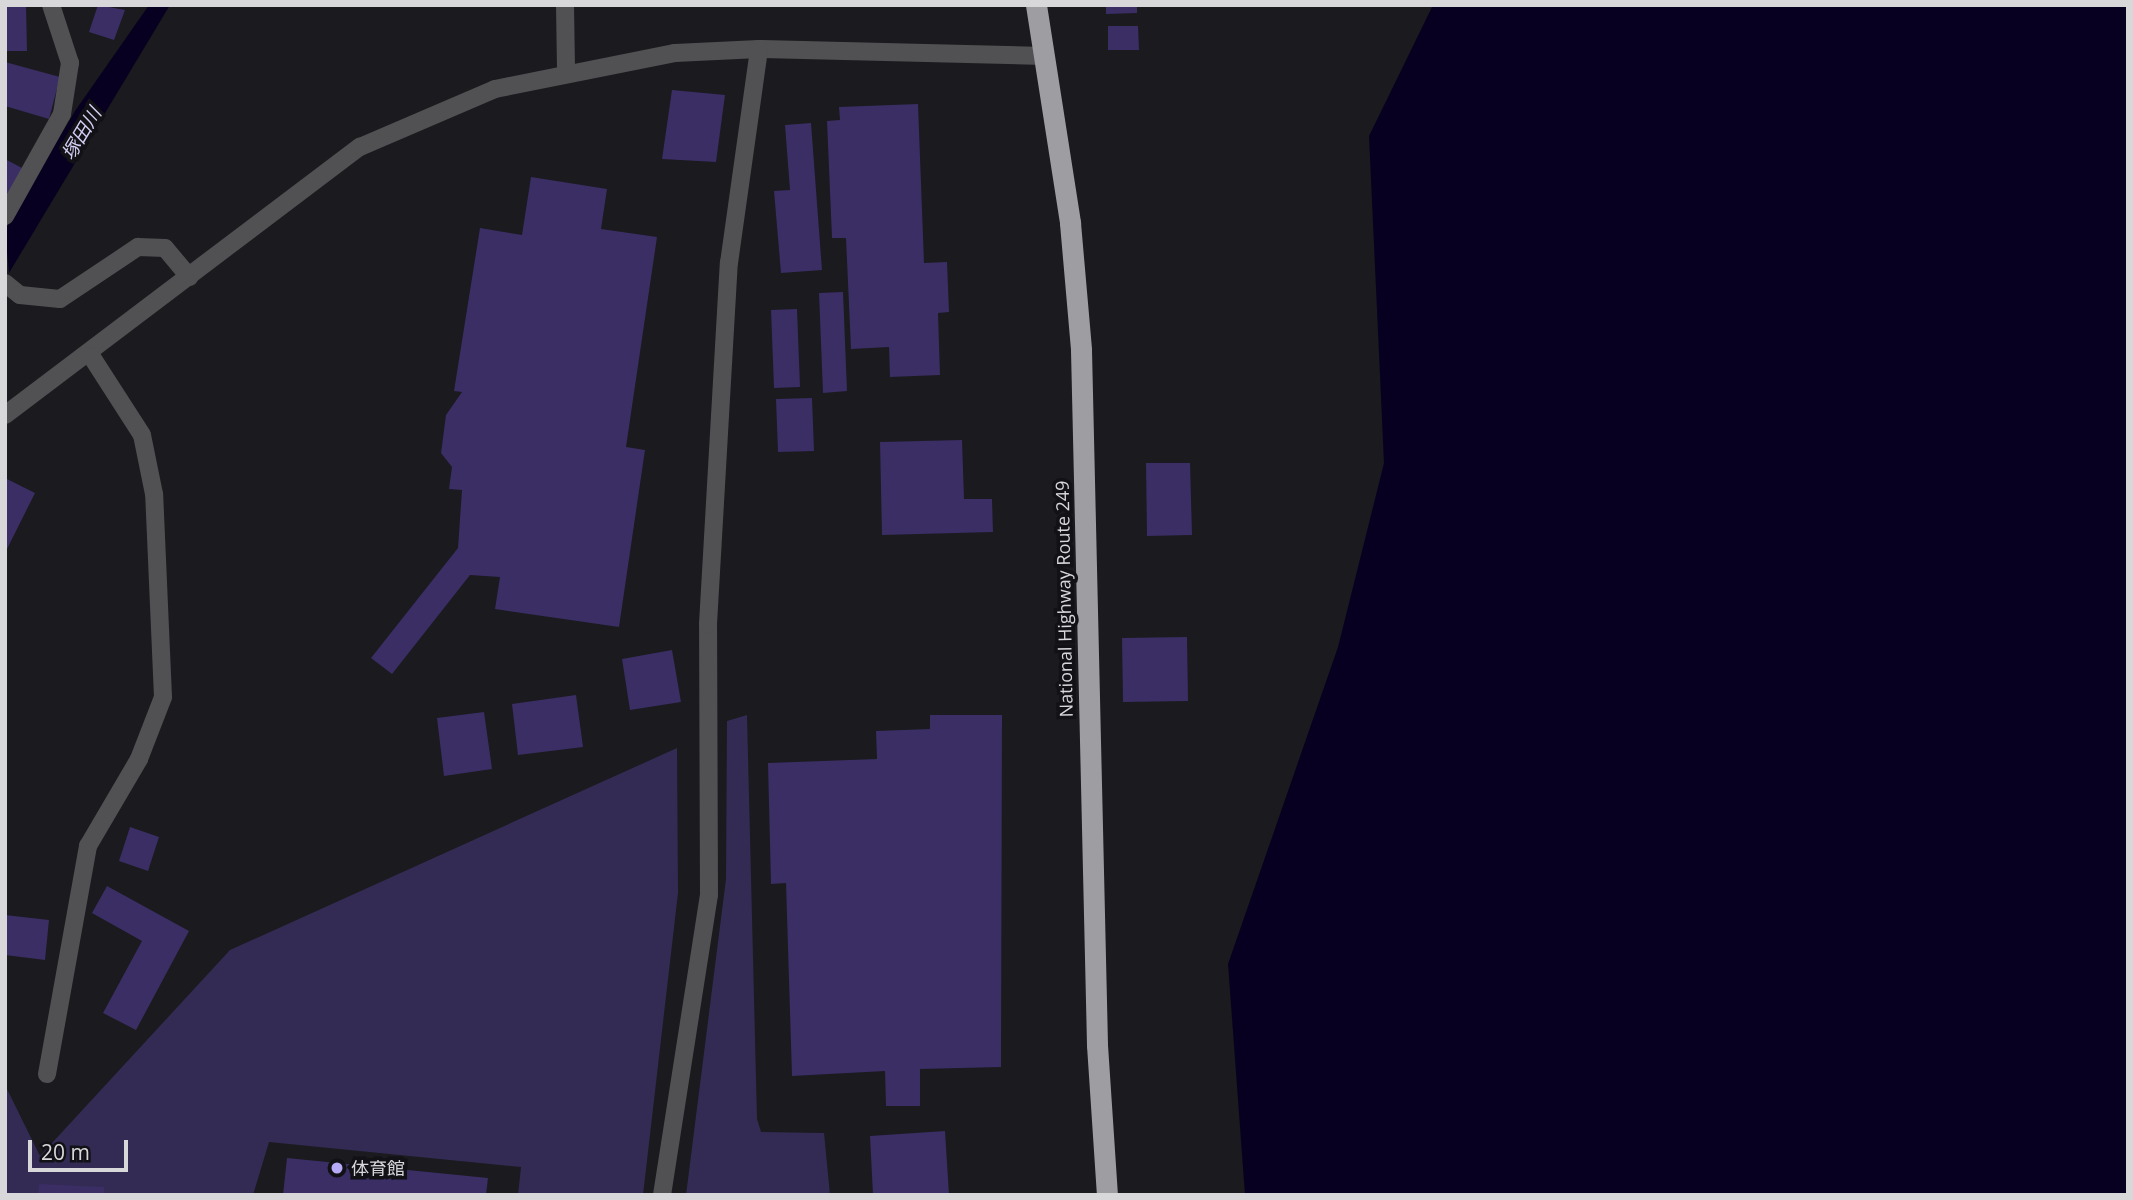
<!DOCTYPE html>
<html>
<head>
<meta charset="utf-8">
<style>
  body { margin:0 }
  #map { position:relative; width:2133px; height:1200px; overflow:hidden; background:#1b1a1e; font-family:"Open Sans","Noto Sans JP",sans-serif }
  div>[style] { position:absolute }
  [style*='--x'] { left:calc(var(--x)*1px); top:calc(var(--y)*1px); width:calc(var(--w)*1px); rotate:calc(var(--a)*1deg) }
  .green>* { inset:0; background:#332b54 }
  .water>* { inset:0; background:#080020 }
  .building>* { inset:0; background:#3a2e65 }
  .minor>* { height:18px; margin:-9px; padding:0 9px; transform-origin:9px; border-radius:9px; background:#515153 }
  .highway>* { height:21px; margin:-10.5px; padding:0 10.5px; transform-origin:10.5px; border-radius:10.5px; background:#9e9da2 }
  .dots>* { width:19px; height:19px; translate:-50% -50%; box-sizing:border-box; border:4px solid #121115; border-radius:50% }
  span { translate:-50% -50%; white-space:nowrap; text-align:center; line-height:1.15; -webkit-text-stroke:7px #121115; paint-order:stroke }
  .street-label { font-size:18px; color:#d8d7da }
  .poi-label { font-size:18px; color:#d8d7da }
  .left { translate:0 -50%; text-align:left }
  .water-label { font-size:19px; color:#d3cef3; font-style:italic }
  .frame { position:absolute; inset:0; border:7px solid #d8d7da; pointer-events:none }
  .scale { position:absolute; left:28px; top:1140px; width:100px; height:32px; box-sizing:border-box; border:4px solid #d8d7da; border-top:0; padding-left:9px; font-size:21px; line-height:24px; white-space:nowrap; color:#d8d7da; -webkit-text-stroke:5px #121115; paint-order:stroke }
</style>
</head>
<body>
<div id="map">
  <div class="green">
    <div style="clip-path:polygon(747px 715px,757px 1119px,761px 1132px,824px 1133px,830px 1195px,686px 1195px,726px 879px,727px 721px)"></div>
    <div style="clip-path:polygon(677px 748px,678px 893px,643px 1195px,518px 1195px,521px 1167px,269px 1142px,253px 1195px,5px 1195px,5px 1085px,40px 1156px,230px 950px)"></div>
  </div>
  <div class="water">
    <div style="clip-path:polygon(149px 5px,170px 5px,9px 273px,5px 230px,75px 111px)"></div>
    <div style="clip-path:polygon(1433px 5px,2128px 5px,2128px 1195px,1245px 1195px,1228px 964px,1338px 647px,1384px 463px,1369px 136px)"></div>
  </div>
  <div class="building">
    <div style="clip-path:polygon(5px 5px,26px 5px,27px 51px,5px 51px)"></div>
    <div style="clip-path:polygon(98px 5px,125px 10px,114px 40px,89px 32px)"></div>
    <div style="clip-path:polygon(1106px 5px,1137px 5px,1137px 13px,1106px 14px)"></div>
    <div style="clip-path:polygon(1108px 26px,1138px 26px,1139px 50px,1108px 50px)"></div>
    <div style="clip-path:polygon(5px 62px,60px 77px,49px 119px,5px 106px)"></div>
    <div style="clip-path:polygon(672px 90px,725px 95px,716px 162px,662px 159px)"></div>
    <div style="clip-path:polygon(918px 104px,924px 263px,947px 262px,949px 312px,938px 313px,940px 375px,890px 377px,889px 347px,851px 349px,846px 238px,832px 238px,827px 121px,840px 120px,839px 107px)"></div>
    <div style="clip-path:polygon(811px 123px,822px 270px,781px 273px,774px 191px,790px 190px,785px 125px)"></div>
    <div style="clip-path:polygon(5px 159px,24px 169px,5px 202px)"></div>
    <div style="clip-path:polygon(531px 177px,607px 189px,601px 229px,657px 237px,626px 447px,645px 450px,619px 627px,495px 609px,500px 577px,470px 575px,392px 674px,371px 658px,458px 548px,462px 490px,449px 489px,452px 467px,441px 453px,446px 415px,462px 392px,454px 391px,480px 228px,522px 235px)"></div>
    <div style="clip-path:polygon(843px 292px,847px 391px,823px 393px,819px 293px)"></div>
    <div style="clip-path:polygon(797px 309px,800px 387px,774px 388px,771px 310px)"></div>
    <div style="clip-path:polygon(812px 398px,814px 451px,778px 452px,776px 399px)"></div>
    <div style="clip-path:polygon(962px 440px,964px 499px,992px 499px,993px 532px,882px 535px,880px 442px)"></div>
    <div style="clip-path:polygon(1146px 463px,1190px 463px,1192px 535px,1147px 536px)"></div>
    <div style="clip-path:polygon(5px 478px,35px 493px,5px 553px)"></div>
    <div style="clip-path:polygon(1187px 637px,1188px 701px,1123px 702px,1122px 638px)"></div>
    <div style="clip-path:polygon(672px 650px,681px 702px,630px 710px,622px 659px)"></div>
    <div style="clip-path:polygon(576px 695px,583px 747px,518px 755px,512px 704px)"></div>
    <div style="clip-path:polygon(484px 712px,492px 769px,444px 776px,437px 718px)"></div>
    <div style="clip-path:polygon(930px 715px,1002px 715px,1001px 1067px,920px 1069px,920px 1106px,886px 1106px,885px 1071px,792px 1076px,786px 883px,771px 884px,768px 763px,877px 759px,876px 731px,930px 729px)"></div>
    <div style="clip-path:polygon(130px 827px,159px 837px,148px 871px,119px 861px)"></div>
    <div style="clip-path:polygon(107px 886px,189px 931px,136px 1030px,103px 1013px,142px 941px,92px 913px)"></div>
    <div style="clip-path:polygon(5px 915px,49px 920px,45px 960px,5px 955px)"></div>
    <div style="clip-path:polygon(945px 1131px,949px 1195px,873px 1195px,870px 1136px)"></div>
    <div style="clip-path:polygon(287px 1158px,488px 1178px,486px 1195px,283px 1195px)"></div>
    <div style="clip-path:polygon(39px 1184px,104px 1187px,104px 1195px,38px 1195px)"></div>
  </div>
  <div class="minor">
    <div style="--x:565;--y:5;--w:67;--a:89.1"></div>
    <div style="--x:5;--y:216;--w:117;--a:-60.8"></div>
    <div style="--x:62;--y:114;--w:52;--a:-81.1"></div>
    <div style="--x:70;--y:63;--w:61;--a:-108.1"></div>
    <div style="--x:5;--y:283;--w:19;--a:39"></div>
    <div style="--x:20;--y:295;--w:40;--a:5.7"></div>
    <div style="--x:60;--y:299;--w:94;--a:-33.7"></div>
    <div style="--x:138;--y:247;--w:27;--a:2"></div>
    <div style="--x:165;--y:248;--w:38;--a:50"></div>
    <div style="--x:5;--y:415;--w:445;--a:-37.1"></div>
    <div style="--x:360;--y:147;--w:147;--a:-23.2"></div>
    <div style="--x:495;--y:89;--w:184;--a:-11.3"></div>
    <div style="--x:675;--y:53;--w:84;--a:-2.7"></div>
    <div style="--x:759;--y:49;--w:285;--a:1.4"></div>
    <div style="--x:47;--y:1074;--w:232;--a:-79.8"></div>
    <div style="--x:88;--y:846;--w:101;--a:-59.6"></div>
    <div style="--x:139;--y:759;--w:66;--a:-68.8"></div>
    <div style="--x:163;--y:697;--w:203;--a:-92.5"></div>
    <div style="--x:154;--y:494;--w:60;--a:-101.5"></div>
    <div style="--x:142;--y:435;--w:94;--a:-122.8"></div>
    <div style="--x:662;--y:1195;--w:304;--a:-81.1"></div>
    <div style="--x:709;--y:895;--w:271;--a:-90.2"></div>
    <div style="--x:708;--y:624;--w:362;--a:-86.7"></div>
    <div style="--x:729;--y:263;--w:216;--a:-82"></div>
  </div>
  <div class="highway">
    <div style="--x:1036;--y:5;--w:221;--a:81.1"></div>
    <div style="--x:1070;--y:223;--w:127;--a:85"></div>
    <div style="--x:1081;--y:350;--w:695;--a:88.68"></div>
    <div style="--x:1097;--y:1045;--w:150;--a:86.2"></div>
  </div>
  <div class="dots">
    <div style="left:337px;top:1168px;background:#b7abf8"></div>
  </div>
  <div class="street-label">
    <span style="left:1064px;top:599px;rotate:-91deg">National Highway Route 249</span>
  </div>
  <div class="poi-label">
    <span class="left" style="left:351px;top:1168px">体育館</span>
  </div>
  <div class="water-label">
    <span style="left:82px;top:134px;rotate:-59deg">塚田川</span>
  </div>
  <div class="frame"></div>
  <div class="scale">20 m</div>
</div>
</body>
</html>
